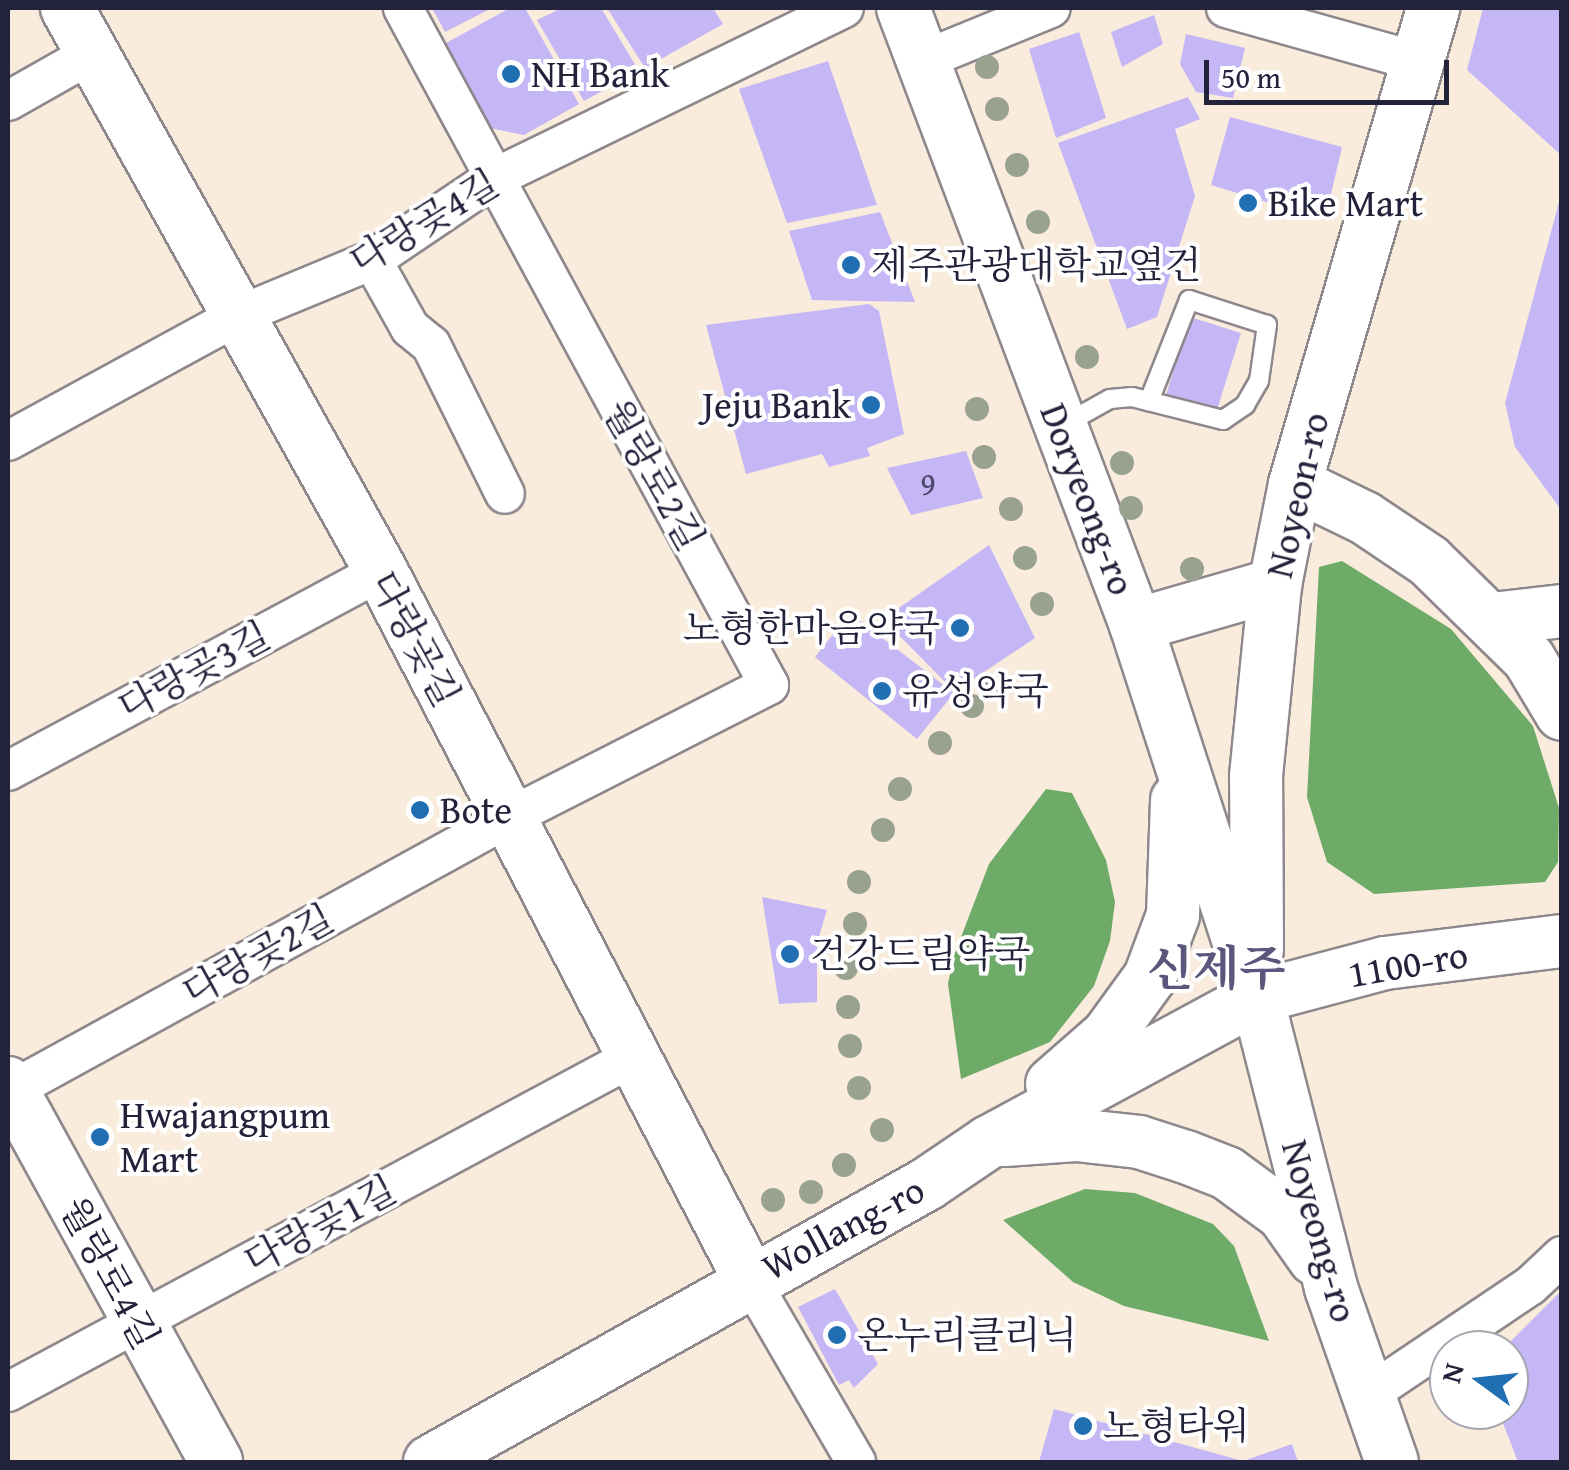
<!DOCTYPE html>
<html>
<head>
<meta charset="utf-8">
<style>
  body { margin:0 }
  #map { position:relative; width:1569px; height:1470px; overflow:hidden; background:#f9ecdc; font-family:"Gentium Book Plus","Noto Serif KR",serif }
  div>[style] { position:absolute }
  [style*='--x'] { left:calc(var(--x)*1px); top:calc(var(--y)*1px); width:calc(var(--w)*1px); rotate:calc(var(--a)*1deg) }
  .forest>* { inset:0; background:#6eaa68 }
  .building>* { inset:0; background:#c5b6f5 }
  .roads { filter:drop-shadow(2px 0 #8e878c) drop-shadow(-2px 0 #8e878c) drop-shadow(0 2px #8e878c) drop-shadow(0 -2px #8e878c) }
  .lane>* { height:18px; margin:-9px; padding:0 9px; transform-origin:9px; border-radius:9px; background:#fff }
  .street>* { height:38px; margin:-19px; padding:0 19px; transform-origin:19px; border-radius:19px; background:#fff }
  .secondary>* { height:52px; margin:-26px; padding:0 26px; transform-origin:26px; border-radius:26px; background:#fff }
  .trees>* { width:24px; height:24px; margin:-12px; border-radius:50%; background:#99a191 }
  .dots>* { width:28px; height:28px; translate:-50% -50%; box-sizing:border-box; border:5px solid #fff; border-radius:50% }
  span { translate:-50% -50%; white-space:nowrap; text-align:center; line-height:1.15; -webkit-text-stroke:8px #fff; paint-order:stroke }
  .number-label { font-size:32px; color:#4b476a }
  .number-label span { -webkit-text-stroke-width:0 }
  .poi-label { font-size:38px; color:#22223b }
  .left { translate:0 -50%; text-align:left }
  .right { translate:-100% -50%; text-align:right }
  .street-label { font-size:38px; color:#22223b }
  .district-label { font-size:48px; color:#5b567c; font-weight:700 }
  .frame { position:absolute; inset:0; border:10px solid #22223b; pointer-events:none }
  .north { position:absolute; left:1429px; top:1330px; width:100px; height:100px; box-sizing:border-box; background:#fff; border:2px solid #a7a7b1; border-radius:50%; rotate:285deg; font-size:28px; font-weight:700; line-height:40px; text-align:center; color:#22223b }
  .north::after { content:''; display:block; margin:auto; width:35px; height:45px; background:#1f6fb2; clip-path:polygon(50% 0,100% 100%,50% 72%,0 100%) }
  .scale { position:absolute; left:1204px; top:60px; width:245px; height:45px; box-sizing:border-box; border:5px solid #22223b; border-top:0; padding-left:12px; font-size:30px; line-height:35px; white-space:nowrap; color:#22223b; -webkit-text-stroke:8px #fff; paint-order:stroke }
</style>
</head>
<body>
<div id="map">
  <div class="forest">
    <div style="clip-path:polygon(1342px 561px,1451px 629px,1533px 726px,1559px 808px,1558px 862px,1545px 882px,1374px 894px,1327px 862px,1307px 797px,1319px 567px)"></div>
    <div style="clip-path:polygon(1046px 789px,1072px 793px,1106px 860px,1115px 902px,1110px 941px,1094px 986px,1050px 1042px,961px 1079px,948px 984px,953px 958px,989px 864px)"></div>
    <div style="clip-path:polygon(1085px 1189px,1135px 1193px,1213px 1224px,1234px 1246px,1269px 1341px,1124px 1306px,1073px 1282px,1003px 1220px)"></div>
  </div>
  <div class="building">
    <div style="clip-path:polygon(432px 8px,492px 8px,445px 32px)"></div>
    <div style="clip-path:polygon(510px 8px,525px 8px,579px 104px,524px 135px,485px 127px,446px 43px)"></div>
    <div style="clip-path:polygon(562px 8px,601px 8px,639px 71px,584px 101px,537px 20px)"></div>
    <div style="clip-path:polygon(607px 8px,713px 8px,723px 24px,645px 68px)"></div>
    <div style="clip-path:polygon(1483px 8px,1562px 8px,1562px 156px,1467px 70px)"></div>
    <div style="clip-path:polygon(1154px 15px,1163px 44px,1122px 67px,1111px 32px)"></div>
    <div style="clip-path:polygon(1079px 32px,1106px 118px,1056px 138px,1029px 49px)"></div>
    <div style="clip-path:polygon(1186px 34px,1245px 48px,1233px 98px,1196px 92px,1180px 64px)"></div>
    <div style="clip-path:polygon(828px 61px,877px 205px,787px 223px,739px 89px)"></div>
    <div style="clip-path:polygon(1188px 97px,1200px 119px,1175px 129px,1195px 196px,1157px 317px,1127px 329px,1058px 143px)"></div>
    <div style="clip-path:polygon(1230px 117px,1342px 147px,1325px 220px,1211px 185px)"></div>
    <div style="clip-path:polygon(1562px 191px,1562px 511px,1515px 447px,1505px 403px)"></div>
    <div style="clip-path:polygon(880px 212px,915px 302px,812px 300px,789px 231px)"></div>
    <div style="clip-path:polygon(869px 304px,879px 311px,904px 434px,867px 448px,870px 456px,829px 467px,822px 454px,746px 474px,706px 325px)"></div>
    <div style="clip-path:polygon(1190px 317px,1241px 333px,1212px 426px,1161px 411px)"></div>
    <div style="clip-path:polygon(966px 451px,983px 498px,911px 515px,887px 468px)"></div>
    <div style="clip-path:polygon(989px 545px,1035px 638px,966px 684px,959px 675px,947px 684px,883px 619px)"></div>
    <div style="clip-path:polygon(850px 613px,954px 693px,917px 739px,815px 657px)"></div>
    <div style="clip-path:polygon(762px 897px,827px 910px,817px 943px,817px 1002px,779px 1004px)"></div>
    <div style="clip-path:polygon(835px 1289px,878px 1364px,854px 1388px,849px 1380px,839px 1385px,798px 1307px)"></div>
    <div style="clip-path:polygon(1562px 1290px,1561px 1462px,1518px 1462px,1498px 1410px,1509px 1410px,1509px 1350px,1502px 1350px)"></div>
    <div style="clip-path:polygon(1054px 1409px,1243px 1461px,1292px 1444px,1298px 1462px,1039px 1462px)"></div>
  </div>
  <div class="roads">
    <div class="lane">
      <div style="--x:1065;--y:424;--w:51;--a:-29.1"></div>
      <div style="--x:1110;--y:399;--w:22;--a:-5"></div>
      <div style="--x:1132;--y:397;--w:94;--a:14.2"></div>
      <div style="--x:1223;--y:420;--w:27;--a:-34"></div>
      <div style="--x:1245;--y:405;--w:28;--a:-60"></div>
      <div style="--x:1259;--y:381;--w:57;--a:-81.9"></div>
      <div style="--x:1267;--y:325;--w:82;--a:-162.2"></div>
      <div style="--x:1189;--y:300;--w:109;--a:111.6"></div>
    </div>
    <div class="street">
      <div style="--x:1226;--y:8;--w:197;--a:15.6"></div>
      <div style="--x:921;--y:61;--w:140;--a:-22.2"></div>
      <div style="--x:8;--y:101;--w:98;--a:-29.5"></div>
      <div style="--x:372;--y:260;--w:78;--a:60.8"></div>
      <div style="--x:410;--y:328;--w:27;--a:39"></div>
      <div style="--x:431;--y:345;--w:166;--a:63.6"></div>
      <div style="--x:8;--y:441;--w:261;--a:-28.6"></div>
      <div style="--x:237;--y:316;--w:146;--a:-22.5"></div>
      <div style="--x:372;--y:260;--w:145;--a:-34"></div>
      <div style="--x:492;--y:179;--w:391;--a:-25.9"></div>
      <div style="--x:8;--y:771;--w:423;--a:-28.2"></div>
      <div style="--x:8;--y:1092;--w:570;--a:-28.72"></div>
      <div style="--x:508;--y:818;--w:293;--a:-27"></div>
      <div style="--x:769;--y:685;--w:770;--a:-118.4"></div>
      <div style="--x:749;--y:1278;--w:213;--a:59.8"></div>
      <div style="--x:8;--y:1392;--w:709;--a:-28.19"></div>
      <div style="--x:1369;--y:1394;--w:194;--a:-33.9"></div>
      <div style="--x:1530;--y:1286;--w:44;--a:-43.2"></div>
    </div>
    <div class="secondary">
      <div style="--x:67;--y:8;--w:645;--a:60.85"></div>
      <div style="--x:381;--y:571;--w:797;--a:62.5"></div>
      <div style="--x:903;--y:8;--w:660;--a:69.31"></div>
      <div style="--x:1136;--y:625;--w:391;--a:72"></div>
      <div style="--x:1257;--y:997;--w:300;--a:75.7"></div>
      <div style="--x:1331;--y:1288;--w:184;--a:70.7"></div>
      <div style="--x:1295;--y:484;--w:78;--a:25.9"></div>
      <div style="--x:1365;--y:518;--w:77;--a:33.9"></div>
      <div style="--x:1429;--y:561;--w:140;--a:44.4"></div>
      <div style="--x:1529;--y:659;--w:64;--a:59"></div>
      <div style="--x:1492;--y:619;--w:70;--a:-6.5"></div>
      <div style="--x:1136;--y:625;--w:145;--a:-16.1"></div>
      <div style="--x:1257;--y:950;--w:174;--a:-90.3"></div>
      <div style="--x:1256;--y:776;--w:192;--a:-84.3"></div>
      <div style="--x:1275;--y:585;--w:103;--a:-78.8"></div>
      <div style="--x:1295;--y:484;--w:496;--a:-73.8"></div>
      <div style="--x:8;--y:1083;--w:432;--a:61.2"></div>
      <div style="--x:1052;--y:1084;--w:74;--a:-41.2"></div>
      <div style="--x:1108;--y:1035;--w:72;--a:-54.1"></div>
      <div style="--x:1150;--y:977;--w:66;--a:-69.6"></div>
      <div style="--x:1173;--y:915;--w:115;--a:-88"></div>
      <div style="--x:1005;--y:1140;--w:71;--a:-4"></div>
      <div style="--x:1076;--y:1135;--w:63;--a:6.3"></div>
      <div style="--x:1139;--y:1142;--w:49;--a:17.7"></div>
      <div style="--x:1186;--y:1157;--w:44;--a:21.3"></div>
      <div style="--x:1227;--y:1173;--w:69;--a:36.2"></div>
      <div style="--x:1283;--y:1214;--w:55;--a:54.6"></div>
      <div style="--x:430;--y:1462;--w:569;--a:-29.22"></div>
      <div style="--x:927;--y:1184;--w:75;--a:-34.1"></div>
      <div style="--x:989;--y:1142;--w:305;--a:-28.4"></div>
      <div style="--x:1257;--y:997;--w:132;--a:-14.9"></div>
      <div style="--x:1385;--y:963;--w:178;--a:-7.1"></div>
    </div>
  </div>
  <div class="trees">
    <div style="left:987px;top:67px"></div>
    <div style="left:997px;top:109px"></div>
    <div style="left:1017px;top:165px"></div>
    <div style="left:1038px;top:222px"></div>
    <div style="left:1087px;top:357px"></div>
    <div style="left:977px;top:409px"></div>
    <div style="left:984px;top:457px"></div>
    <div style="left:1122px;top:463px"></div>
    <div style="left:1131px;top:508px"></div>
    <div style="left:1011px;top:509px"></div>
    <div style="left:1025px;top:558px"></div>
    <div style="left:1192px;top:569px"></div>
    <div style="left:1042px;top:604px"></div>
    <div style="left:996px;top:687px"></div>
    <div style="left:972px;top:706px"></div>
    <div style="left:940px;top:743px"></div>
    <div style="left:900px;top:789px"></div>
    <div style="left:883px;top:830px"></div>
    <div style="left:859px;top:882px"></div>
    <div style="left:855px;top:924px"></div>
    <div style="left:846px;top:968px"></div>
    <div style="left:848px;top:1007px"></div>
    <div style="left:850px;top:1046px"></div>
    <div style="left:859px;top:1088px"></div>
    <div style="left:882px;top:1130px"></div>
    <div style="left:844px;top:1165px"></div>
    <div style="left:811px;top:1192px"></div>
    <div style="left:773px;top:1200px"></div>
  </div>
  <div class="dots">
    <div style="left:511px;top:74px;background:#1f6fb2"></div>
    <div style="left:1248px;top:203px;background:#1f6fb2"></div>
    <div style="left:851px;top:265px;background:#1f6fb2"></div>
    <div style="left:871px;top:405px;background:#1f6fb2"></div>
    <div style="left:960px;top:628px;background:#1f6fb2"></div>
    <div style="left:882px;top:691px;background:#1f6fb2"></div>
    <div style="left:420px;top:810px;background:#1f6fb2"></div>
    <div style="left:790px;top:954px;background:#1f6fb2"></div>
    <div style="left:100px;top:1137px;background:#1f6fb2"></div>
    <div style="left:837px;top:1335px;background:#1f6fb2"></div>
    <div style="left:1083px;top:1426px;background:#1f6fb2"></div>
  </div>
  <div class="number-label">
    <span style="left:928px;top:484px">9</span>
  </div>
  <div class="poi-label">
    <span class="left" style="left:531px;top:74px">NH Bank</span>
    <span class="left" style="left:1268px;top:203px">Bike Mart</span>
    <span class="left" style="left:871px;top:265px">제주관광대학교옆건</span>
    <span class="right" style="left:851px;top:405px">Jeju Bank</span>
    <span class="right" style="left:940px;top:628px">노형한마음약국</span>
    <span class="left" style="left:902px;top:691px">유성약국</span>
    <span class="left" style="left:440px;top:810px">Bote</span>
    <span class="left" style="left:810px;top:954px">건강드림약국</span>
    <span class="left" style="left:120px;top:1137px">Hwajangpum<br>Mart</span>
    <span class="left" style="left:857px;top:1335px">온누리클리닉</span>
    <span class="left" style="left:1103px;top:1426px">노형타워</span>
  </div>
  <div class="street-label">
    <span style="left:424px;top:222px;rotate:-31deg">다랑곶4길</span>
    <span style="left:654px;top:475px;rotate:61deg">월랑로2길</span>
    <span style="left:1297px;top:495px;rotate:-77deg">Noyeon-ro</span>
    <span style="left:1088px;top:499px;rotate:69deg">Doryeong-ro</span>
    <span style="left:415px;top:639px;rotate:62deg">다랑곶길</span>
    <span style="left:194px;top:671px;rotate:-28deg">다랑곶3길</span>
    <span style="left:258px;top:955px;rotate:-29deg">다랑곶2길</span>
    <span style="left:1408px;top:964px;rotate:-10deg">1100-ro</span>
    <span style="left:320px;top:1225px;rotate:-28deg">다랑곶1길</span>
    <span style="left:843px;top:1228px;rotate:-28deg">Wollang-ro</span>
    <span style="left:1320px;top:1231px;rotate:74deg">Noyeong-ro</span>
    <span style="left:110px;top:1273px;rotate:62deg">월랑로4길</span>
  </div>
  <div class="district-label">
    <span style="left:1216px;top:968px">신제주</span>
  </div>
  <div class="frame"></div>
  <div class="north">N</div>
  <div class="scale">50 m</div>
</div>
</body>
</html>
